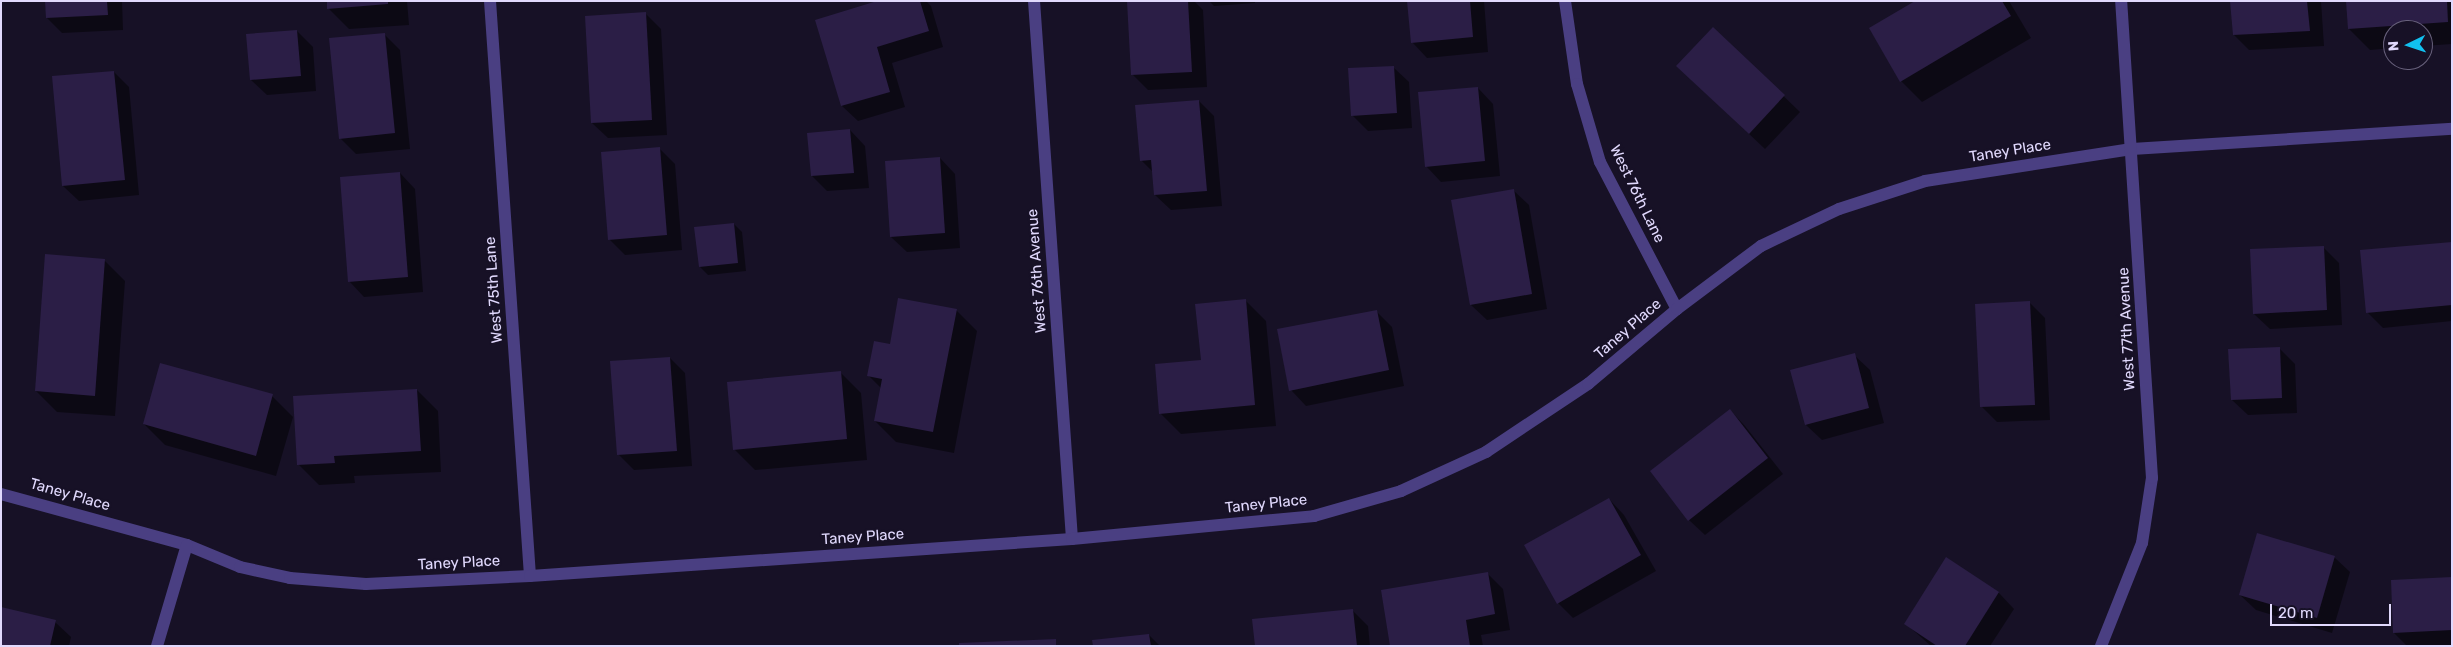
<!DOCTYPE html>
<html>
<head>
<meta charset="utf-8">
<style>
  body { margin:0 }
  #map { position:relative; width:2453px; height:647px; overflow:hidden; background:#171126; font-family:Rubik,sans-serif }
  div>[style] { position:absolute }
  [style*='--x'] { left:calc(var(--x)*1px); top:calc(var(--y)*1px); width:calc(var(--w)*1px); rotate:calc(var(--a)*1deg) }
  .shadow>* { inset:0; background:#0007 }
  .building>* { inset:0; background:#2b1e46 }
  .minor>* { height:12px; margin:-6px; padding:0 6px; transform-origin:6px; border-radius:6px; background:#4a3f82 }
  span { translate:-50% -50%; white-space:nowrap; text-align:center; line-height:1.15; -webkit-text-stroke:4.5px #171126; paint-order:stroke }
  .street-label { font-size:15px; color:#e1d9fd }
  .frame { position:absolute; inset:0; border:2px solid #e1d9fd; pointer-events:none }
  .north { position:absolute; left:2383px; top:20px; width:50px; height:50px; box-sizing:border-box; background:#171126; border:1px solid #68617c; border-radius:50%; rotate:266deg; font-size:14px; font-weight:700; line-height:20px; text-align:center; color:#e1d9fd }
  .north::after { content:''; display:block; margin:auto; width:18px; height:22px; background:#11c0f0; clip-path:polygon(50% 0,100% 100%,50% 72%,0 100%) }
  .scale { position:absolute; left:2270px; top:604px; width:121px; height:22px; box-sizing:border-box; border:2px solid #e1d9fd; border-top:0; padding-left:6px; font-size:15px; line-height:18px; white-space:nowrap; color:#e1d9fd; -webkit-text-stroke:4px #171126; paint-order:stroke }
</style>
</head>
<body>
<div id="map">
  <div class="shadow">
    <div style="clip-path:polygon(46px 1px,122px 1px,123px 30px,62px 33px,47px 18px)"></div>
    <div style="clip-path:polygon(328px 1px,407px 1px,409px 25px,349px 29px,328px 8px)"></div>
    <div style="clip-path:polygon(881px 1px,926px 1px,931px 6px,943px 47px,892px 63px,905px 107px,858px 121px,842px 106px)"></div>
    <div style="clip-path:polygon(1128px 1px,1194px 1px,1203px 10px,1207px 87px,1148px 90px,1132px 74px)"></div>
    <div style="clip-path:polygon(1209px 1px,1255px 1px,1255px 3px,1214px 6px)"></div>
    <div style="clip-path:polygon(1408px 1px,1484px 1px,1488px 52px,1427px 58px,1412px 42px)"></div>
    <div style="clip-path:polygon(1917px 1px,2009px 1px,2031px 38px,1922px 102px,1901px 81px,1870px 29px)"></div>
    <div style="clip-path:polygon(2232px 1px,2321px 1px,2324px 46px,2249px 50px,2234px 35px)"></div>
    <div style="clip-path:polygon(2347px 1px,2452px 1px,2452px 44px,2423px 46px,2423px 30px,2393px 30px,2393px 48px,2370px 50px,2349px 29px)"></div>
    <div style="clip-path:polygon(645px 13px,661px 29px,667px 135px,608px 138px,592px 123px)"></div>
    <div style="clip-path:polygon(1713px 28px,1800px 112px,1765px 149px,1693px 81px)"></div>
    <div style="clip-path:polygon(297px 31px,313px 47px,316px 91px,267px 95px,251px 80px)"></div>
    <div style="clip-path:polygon(385px 35px,400px 50px,410px 149px,356px 154px,340px 138px)"></div>
    <div style="clip-path:polygon(1393px 67px,1409px 82px,1412px 128px,1368px 131px,1352px 115px)"></div>
    <div style="clip-path:polygon(114px 72px,129px 87px,139px 195px,79px 201px,63px 186px)"></div>
    <div style="clip-path:polygon(1478px 88px,1493px 104px,1500px 176px,1441px 182px,1426px 166px)"></div>
    <div style="clip-path:polygon(1199px 101px,1214px 116px,1222px 206px,1171px 210px,1155px 195px,1153px 172px,1141px 160px)"></div>
    <div style="clip-path:polygon(850px 130px,865px 146px,869px 188px,827px 191px,812px 176px)"></div>
    <div style="clip-path:polygon(660px 149px,675px 164px,682px 250px,625px 255px,609px 239px)"></div>
    <div style="clip-path:polygon(940px 158px,955px 174px,960px 248px,907px 252px,891px 237px)"></div>
    <div style="clip-path:polygon(400px 173px,415px 189px,423px 292px,364px 297px,349px 281px)"></div>
    <div style="clip-path:polygon(1513px 190px,1529px 205px,1547px 309px,1487px 320px,1471px 305px)"></div>
    <div style="clip-path:polygon(734px 224px,742px 232px,746px 271px,708px 275px,700px 267px)"></div>
    <div style="clip-path:polygon(2452px 243px,2452px 321px,2383px 328px,2367px 312px)"></div>
    <div style="clip-path:polygon(2323px 247px,2339px 263px,2342px 325px,2270px 329px,2254px 314px)"></div>
    <div style="clip-path:polygon(104px 260px,125px 281px,115px 416px,57px 412px,36px 391px)"></div>
    <div style="clip-path:polygon(1245px 300px,1266px 321px,1276px 426px,1181px 434px,1160px 413px,1202px 361px)"></div>
    <div style="clip-path:polygon(2029px 302px,2045px 318px,2050px 420px,1997px 422px,1982px 407px)"></div>
    <div style="clip-path:polygon(956px 310px,977px 331px,954px 453px,896px 442px,875px 421px,881px 388px,869px 376px,891px 345px)"></div>
    <div style="clip-path:polygon(1376px 311px,1392px 327px,1404px 386px,1306px 406px,1291px 390px)"></div>
    <div style="clip-path:polygon(2279px 348px,2295px 364px,2297px 413px,2248px 415px,2232px 400px)"></div>
    <div style="clip-path:polygon(1854px 355px,1870px 370px,1884px 423px,1822px 440px,1806px 425px)"></div>
    <div style="clip-path:polygon(670px 358px,685px 373px,692px 466px,634px 470px,618px 454px)"></div>
    <div style="clip-path:polygon(840px 372px,861px 393px,867px 460px,755px 470px,734px 449px)"></div>
    <div style="clip-path:polygon(417px 390px,438px 411px,441px 472px,354px 476px,355px 483px,319px 485px,298px 464px)"></div>
    <div style="clip-path:polygon(272px 396px,293px 417px,276px 476px,165px 445px,144px 424px)"></div>
    <div style="clip-path:polygon(1730px 410px,1745px 426px,1783px 474px,1705px 535px,1689px 520px)"></div>
    <div style="clip-path:polygon(1609px 499px,1624px 515px,1656px 571px,1573px 618px,1558px 603px)"></div>
    <div style="clip-path:polygon(2334px 557px,2350px 572px,2332px 633px,2256px 610px,2240px 595px)"></div>
    <div style="clip-path:polygon(1947px 559px,1999px 593px,2014px 609px,1990px 646px,1931px 646px,1905px 623px)"></div>
    <div style="clip-path:polygon(1487px 573px,1503px 589px,1510px 630px,1481px 635px,1483px 646px,1391px 646px)"></div>
    <div style="clip-path:polygon(2452px 579px,2452px 646px,2407px 646px,2394px 633px)"></div>
    <div style="clip-path:polygon(1352px 610px,1368px 626px,1370px 646px,1256px 646px)"></div>
    <div style="clip-path:polygon(55px 622px,71px 637px,69px 646px,1px 646px)"></div>
    <div style="clip-path:polygon(1149px 635px,1160px 646px,1094px 646px)"></div>
  </div>
  <div class="building">
    <div style="clip-path:polygon(45px 1px,107px 1px,108px 15px,46px 18px)"></div>
    <div style="clip-path:polygon(327px 1px,388px 1px,388px 4px,327px 9px)"></div>
    <div style="clip-path:polygon(877px 1px,920px 1px,929px 31px,877px 47px,890px 92px,841px 106px,815px 20px)"></div>
    <div style="clip-path:polygon(1127px 1px,1188px 1px,1192px 72px,1131px 75px)"></div>
    <div style="clip-path:polygon(1407px 1px,1470px 1px,1473px 37px,1411px 43px)"></div>
    <div style="clip-path:polygon(1915px 1px,2002px 1px,2011px 16px,1900px 82px,1869px 28px)"></div>
    <div style="clip-path:polygon(2230px 1px,2307px 1px,2310px 31px,2233px 35px)"></div>
    <div style="clip-path:polygon(2346px 1px,2447px 1px,2448px 22px,2348px 29px)"></div>
    <div style="clip-path:polygon(646px 12px,652px 120px,591px 123px,585px 16px)"></div>
    <div style="clip-path:polygon(1713px 27px,1785px 95px,1749px 134px,1676px 66px)"></div>
    <div style="clip-path:polygon(297px 30px,301px 76px,250px 80px,246px 34px)"></div>
    <div style="clip-path:polygon(385px 33px,395px 133px,339px 139px,329px 38px)"></div>
    <div style="clip-path:polygon(1394px 66px,1397px 113px,1351px 116px,1348px 68px)"></div>
    <div style="clip-path:polygon(114px 71px,125px 180px,62px 186px,52px 76px)"></div>
    <div style="clip-path:polygon(1478px 87px,1485px 161px,1425px 167px,1418px 92px)"></div>
    <div style="clip-path:polygon(1199px 100px,1207px 191px,1154px 195px,1151px 160px,1140px 161px,1135px 105px)"></div>
    <div style="clip-path:polygon(850px 129px,854px 173px,811px 176px,807px 133px)"></div>
    <div style="clip-path:polygon(660px 147px,667px 235px,608px 240px,601px 152px)"></div>
    <div style="clip-path:polygon(940px 157px,945px 233px,890px 237px,885px 161px)"></div>
    <div style="clip-path:polygon(400px 172px,408px 277px,348px 282px,340px 177px)"></div>
    <div style="clip-path:polygon(1514px 189px,1532px 294px,1470px 305px,1451px 200px)"></div>
    <div style="clip-path:polygon(734px 223px,738px 263px,699px 267px,694px 227px)"></div>
    <div style="clip-path:polygon(2452px 242px,2452px 305px,2366px 313px,2360px 250px)"></div>
    <div style="clip-path:polygon(2324px 246px,2327px 310px,2253px 314px,2250px 249px)"></div>
    <div style="clip-path:polygon(45px 254px,105px 259px,95px 396px,35px 391px)"></div>
    <div style="clip-path:polygon(898px 298px,957px 309px,933px 432px,874px 421px,882px 379px,867px 376px,874px 341px,890px 344px)"></div>
    <div style="clip-path:polygon(1246px 299px,1255px 405px,1159px 414px,1155px 364px,1201px 360px,1195px 304px)"></div>
    <div style="clip-path:polygon(2030px 301px,2035px 405px,1980px 407px,1975px 304px)"></div>
    <div style="clip-path:polygon(1377px 310px,1389px 370px,1289px 391px,1277px 329px)"></div>
    <div style="clip-path:polygon(2280px 347px,2282px 398px,2231px 400px,2228px 349px)"></div>
    <div style="clip-path:polygon(1855px 353px,1869px 408px,1805px 425px,1790px 370px)"></div>
    <div style="clip-path:polygon(670px 357px,677px 451px,617px 455px,610px 361px)"></div>
    <div style="clip-path:polygon(160px 363px,273px 394px,256px 456px,143px 424px)"></div>
    <div style="clip-path:polygon(841px 371px,847px 439px,733px 450px,727px 382px)"></div>
    <div style="clip-path:polygon(417px 389px,421px 451px,334px 456px,335px 463px,297px 465px,293px 396px)"></div>
    <div style="clip-path:polygon(1730px 409px,1768px 458px,1688px 521px,1650px 471px)"></div>
    <div style="clip-path:polygon(1609px 498px,1641px 555px,1557px 604px,1524px 545px)"></div>
    <div style="clip-path:polygon(2257px 533px,2335px 556px,2317px 618px,2239px 595px)"></div>
    <div style="clip-path:polygon(1946px 557px,1999px 592px,1965px 646px,1937px 646px,1904px 624px)"></div>
    <div style="clip-path:polygon(1488px 572px,1495px 614px,1466px 620px,1470px 646px,1390px 646px,1381px 590px)"></div>
    <div style="clip-path:polygon(2452px 577px,2452px 630px,2393px 633px,2391px 580px)"></div>
    <div style="clip-path:polygon(1px 607px,56px 620px,50px 646px,1px 646px)"></div>
    <div style="clip-path:polygon(1353px 609px,1357px 646px,1255px 646px,1252px 619px)"></div>
    <div style="clip-path:polygon(1149px 634px,1151px 646px,1093px 646px,1092px 640px)"></div>
    <div style="clip-path:polygon(1056px 639px,1056px 646px,959px 646px,959px 643px)"></div>
  </div>
  <div class="minor">
    <div style="--x:490;--y:1;--w:576;--a:86.02"></div>
    <div style="--x:1034;--y:1;--w:539;--a:85.96"></div>
    <div style="--x:1565;--y:1;--w:84;--a:81.8"></div>
    <div style="--x:1577;--y:84;--w:81;--a:73.6"></div>
    <div style="--x:1600;--y:162;--w:166;--a:62.4"></div>
    <div style="--x:1;--y:494;--w:193;--a:15.3"></div>
    <div style="--x:187;--y:545;--w:57;--a:22.5"></div>
    <div style="--x:240;--y:567;--w:51;--a:12.4"></div>
    <div style="--x:290;--y:578;--w:76;--a:4.5"></div>
    <div style="--x:366;--y:584;--w:164;--a:-2.8"></div>
    <div style="--x:530;--y:576;--w:543;--a:-3.91"></div>
    <div style="--x:1072;--y:539;--w:243;--a:-5.4"></div>
    <div style="--x:1314;--y:516;--w:91;--a:-16"></div>
    <div style="--x:1401;--y:491;--w:94;--a:-24.6"></div>
    <div style="--x:1486;--y:452;--w:123;--a:-33.7"></div>
    <div style="--x:1588;--y:384;--w:116;--a:-40.1"></div>
    <div style="--x:1677;--y:309;--w:105;--a:-36.9"></div>
    <div style="--x:1761;--y:246;--w:86;--a:-25.4"></div>
    <div style="--x:1839;--y:209;--w:90;--a:-18"></div>
    <div style="--x:1925;--y:181;--w:209;--a:-8.8"></div>
    <div style="--x:2132;--y:149;--w:321;--a:-3.6"></div>
    <div style="--x:157;--y:646;--w:105;--a:-73.5"></div>
    <div style="--x:2101;--y:646;--w:111;--a:-68.3"></div>
    <div style="--x:2142;--y:543;--w:66;--a:-81.3"></div>
    <div style="--x:2152;--y:478;--w:478;--a:-93.7"></div>
  </div>
  <div class="street-label">
    <span style="left:2010px;top:151px;rotate:-9deg">Taney Place</span>
    <span style="left:1637px;top:194px;rotate:64deg">West 76th Lane</span>
    <span style="left:1037px;top:271px;rotate:-94deg">West 76th Avenue</span>
    <span style="left:494px;top:290px;rotate:-94deg">West 75th Lane</span>
    <span style="left:1628px;top:329px;rotate:-41deg">Taney Place</span>
    <span style="left:2127px;top:329px;rotate:-93deg">West 77th Avenue</span>
    <span style="left:70px;top:495px;rotate:16deg">Taney Place</span>
    <span style="left:1266px;top:504px;rotate:-6deg">Taney Place</span>
    <span style="left:863px;top:537px;rotate:-4deg">Taney Place</span>
    <span style="left:459px;top:563px;rotate:-3deg">Taney Place</span>
  </div>
  <div class="frame"></div>
  <div class="north">N</div>
  <div class="scale">20 m</div>
</div>
</body>
</html>
